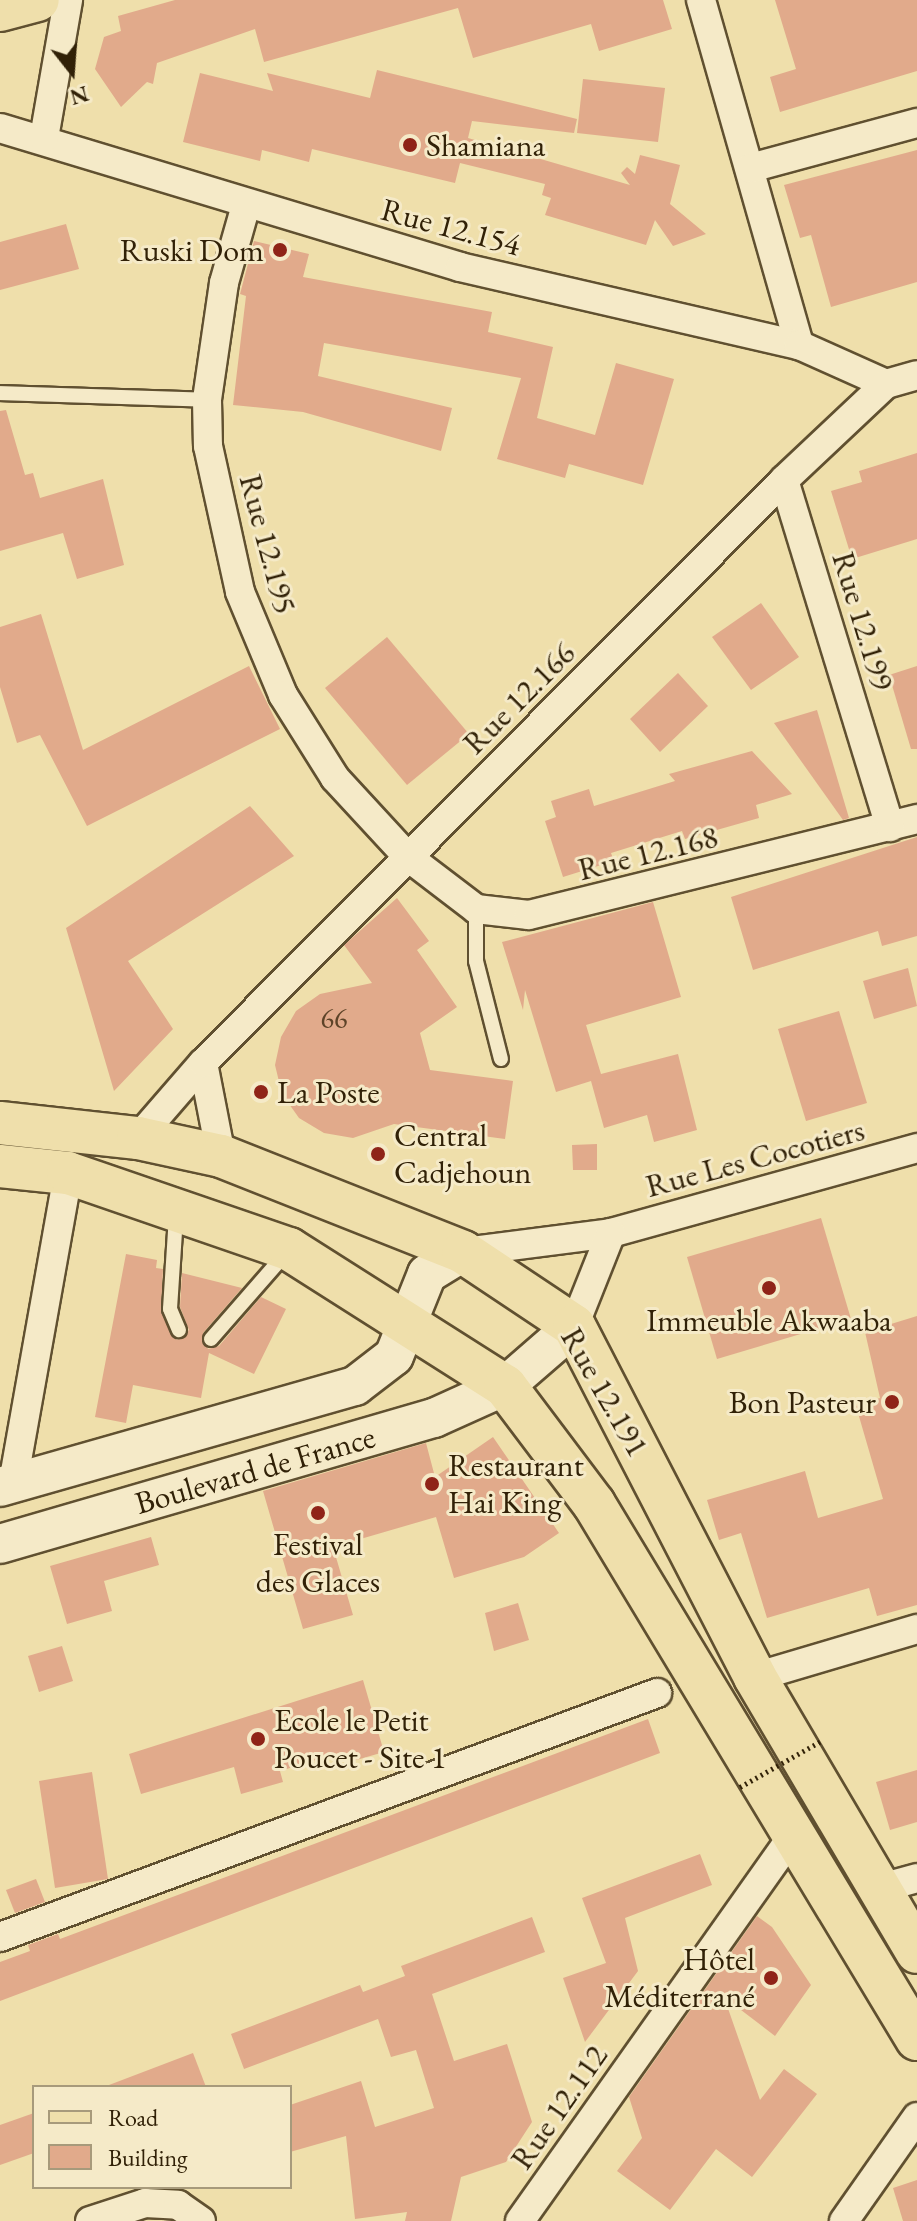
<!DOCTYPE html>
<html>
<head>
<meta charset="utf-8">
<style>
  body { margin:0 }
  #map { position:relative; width:917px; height:2221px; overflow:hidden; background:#efdfab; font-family:"EB Garamond",serif }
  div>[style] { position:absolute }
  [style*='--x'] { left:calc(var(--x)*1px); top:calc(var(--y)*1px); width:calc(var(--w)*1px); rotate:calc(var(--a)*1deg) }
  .building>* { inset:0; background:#e1aa8b }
  .roads { filter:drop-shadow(2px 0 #605030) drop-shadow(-2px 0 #605030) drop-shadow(0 2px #605030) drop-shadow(0 -2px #605030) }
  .lane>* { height:14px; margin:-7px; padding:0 7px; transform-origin:7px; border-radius:7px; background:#f5eac8 }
  .street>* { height:28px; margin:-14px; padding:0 14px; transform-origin:14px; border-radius:14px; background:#f5eac8 }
  .secondary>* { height:38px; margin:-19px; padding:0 19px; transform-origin:19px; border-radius:19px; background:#f5eac8 }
  .primary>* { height:42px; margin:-21px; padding:0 21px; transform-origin:21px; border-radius:21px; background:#efdfab }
  .path-bridge>* { height:5px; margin-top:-2.5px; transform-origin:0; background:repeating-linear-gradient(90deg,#312107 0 2px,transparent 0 6px) }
  .dots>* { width:22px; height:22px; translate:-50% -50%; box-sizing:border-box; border:4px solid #f5eac8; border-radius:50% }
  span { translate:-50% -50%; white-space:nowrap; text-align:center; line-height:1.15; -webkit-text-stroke:6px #f5eac8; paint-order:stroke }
  .number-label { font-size:28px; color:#5d4328 }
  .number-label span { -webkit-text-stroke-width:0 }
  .poi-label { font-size:32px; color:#312107 }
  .left { translate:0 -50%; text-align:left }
  .right { translate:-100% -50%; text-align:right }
  .street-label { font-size:32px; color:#312107 }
  .legend { position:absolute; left:32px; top:2085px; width:260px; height:104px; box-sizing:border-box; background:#f5eac8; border:2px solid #a79a7b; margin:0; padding:10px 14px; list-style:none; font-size:24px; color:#312107 }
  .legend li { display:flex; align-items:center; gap:16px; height:40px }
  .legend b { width:40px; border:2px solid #a79a7b }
  .north { position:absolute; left:32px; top:32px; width:80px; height:80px; -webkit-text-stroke:6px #f5eac8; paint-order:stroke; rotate:163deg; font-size:22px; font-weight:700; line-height:32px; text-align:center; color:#312107 }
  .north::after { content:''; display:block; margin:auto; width:28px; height:36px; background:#312107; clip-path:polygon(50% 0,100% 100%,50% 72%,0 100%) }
</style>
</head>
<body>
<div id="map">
  <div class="building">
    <div style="clip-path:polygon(175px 0,663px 0,672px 29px,599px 51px,591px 24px,473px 58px,458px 8px,264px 62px,255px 29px,157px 63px,153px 84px,147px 82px,121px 107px,95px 69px,104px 37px,121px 31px,118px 16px)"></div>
    <div style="clip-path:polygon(775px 0,917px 0,917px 71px,780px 112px,770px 77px,796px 69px)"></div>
    <div style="clip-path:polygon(377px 70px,577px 119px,574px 133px,472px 121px,468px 138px,630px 185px,621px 173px,627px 167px,635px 174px,640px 155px,680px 165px,670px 204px,706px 234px,673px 246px,655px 220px,646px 245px,545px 215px,551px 198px,542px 195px,545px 184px,460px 163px,455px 183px,312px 149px,309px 162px,262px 150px,260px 161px,183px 142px,200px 73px,273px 91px,267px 73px,370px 98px)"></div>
    <div style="clip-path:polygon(583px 79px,665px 88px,658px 142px,577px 133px)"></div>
    <div style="clip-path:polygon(917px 150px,917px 282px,831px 307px,811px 235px,800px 238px,784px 185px)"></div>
    <div style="clip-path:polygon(66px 224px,79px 269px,0 290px,0 242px)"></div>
    <div style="clip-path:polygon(254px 241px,309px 254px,303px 277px,492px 312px,488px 332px,553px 347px,537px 418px,595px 435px,616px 363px,674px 379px,643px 485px,569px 464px,565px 478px,497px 459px,521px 378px,324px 343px,318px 376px,452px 408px,441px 451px,303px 412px,233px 405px,246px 296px,240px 294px)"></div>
    <div style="clip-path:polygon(6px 410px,25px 475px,33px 473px,40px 498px,103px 479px,124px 565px,77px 579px,63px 533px,0 551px,0 411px)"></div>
    <div style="clip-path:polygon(917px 453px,917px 539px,852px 559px,831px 491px,862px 482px,859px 471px)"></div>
    <div style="clip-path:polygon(761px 603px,799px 657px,751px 690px,712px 637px)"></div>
    <div style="clip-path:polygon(41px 614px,83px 750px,249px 666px,280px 729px,87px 826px,40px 735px,17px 743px,0 687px,0 627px)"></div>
    <div style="clip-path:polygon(387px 637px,469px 734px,407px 785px,325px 688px)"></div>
    <div style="clip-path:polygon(917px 666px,917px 749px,911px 749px,889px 675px)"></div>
    <div style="clip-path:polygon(678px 673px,708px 706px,660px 752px,630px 719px)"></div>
    <div style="clip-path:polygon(817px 710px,849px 818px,843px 820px,774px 723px)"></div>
    <div style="clip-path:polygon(752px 751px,792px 794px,756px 805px,759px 818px,685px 839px,682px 831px,611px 853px,614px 861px,563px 877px,545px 821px,556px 817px,551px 801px,589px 789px,594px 806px,675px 781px,669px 774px)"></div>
    <div style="clip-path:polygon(250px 806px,294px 856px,128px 961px,173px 1029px,114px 1091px,66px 928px)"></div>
    <div style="clip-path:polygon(917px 837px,917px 936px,882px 946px,878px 931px,753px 970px,731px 897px)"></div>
    <div style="clip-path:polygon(397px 898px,429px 941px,417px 950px,457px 1007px,420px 1033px,430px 1070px,513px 1081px,505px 1139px,394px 1124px,353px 1138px,324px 1133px,299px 1118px,282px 1094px,275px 1065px,281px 1037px,296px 1011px,320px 994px,372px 983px,344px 945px)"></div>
    <div style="clip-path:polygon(653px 902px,681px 997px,586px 1025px,601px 1074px,678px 1054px,697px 1130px,654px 1142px,647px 1115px,604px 1128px,591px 1081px,556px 1092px,525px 990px,523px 1010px,502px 942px)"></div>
    <div style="clip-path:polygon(908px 968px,917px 1006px,874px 1019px,863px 981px)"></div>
    <div style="clip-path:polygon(839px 1011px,867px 1103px,806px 1121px,778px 1029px)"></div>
    <div style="clip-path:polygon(597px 1144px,597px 1170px,573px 1170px,572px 1145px)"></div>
    <div style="clip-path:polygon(821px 1218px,851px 1319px,717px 1359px,687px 1257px)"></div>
    <div style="clip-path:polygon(126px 1254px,157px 1260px,156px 1268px,163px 1269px,161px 1312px,177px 1340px,189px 1330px,180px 1307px,182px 1273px,242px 1288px,203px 1333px,208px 1349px,219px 1346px,261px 1297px,286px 1309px,254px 1374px,209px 1353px,201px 1398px,133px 1385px,126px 1423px,95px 1417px)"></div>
    <div style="clip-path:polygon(917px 1316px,917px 1605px,877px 1616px,869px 1588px,767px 1618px,741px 1533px,719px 1540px,707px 1500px,805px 1471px,818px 1518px,883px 1499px,856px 1406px,880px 1398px,865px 1332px)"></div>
    <div style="clip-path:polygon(493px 1437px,559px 1533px,524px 1557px,454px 1578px,436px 1517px,333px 1547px,353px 1615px,303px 1629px,263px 1491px,426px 1443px,435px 1477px)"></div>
    <div style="clip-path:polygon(151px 1537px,159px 1565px,104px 1581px,112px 1611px,67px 1624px,50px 1566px)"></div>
    <div style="clip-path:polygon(518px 1603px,529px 1640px,494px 1651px,485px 1613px)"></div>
    <div style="clip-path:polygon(62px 1646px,73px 1681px,39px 1692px,28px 1656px)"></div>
    <div style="clip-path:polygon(363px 1680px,384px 1752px,346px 1763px,342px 1752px,280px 1771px,283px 1782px,241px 1794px,234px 1767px,141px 1794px,129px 1754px)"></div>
    <div style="clip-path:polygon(648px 1719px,660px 1753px,0 2001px,0 1962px,30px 1951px,28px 1945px,58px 1934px,60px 1939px)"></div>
    <div style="clip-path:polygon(917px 1770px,917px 1822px,890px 1830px,876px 1782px)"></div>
    <div style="clip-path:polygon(92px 1772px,108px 1879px,55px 1888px,39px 1781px)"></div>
    <div style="clip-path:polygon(700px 1854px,712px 1885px,625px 1918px,638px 1971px,585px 2042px,563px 1978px,606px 1963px,582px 1898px)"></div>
    <div style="clip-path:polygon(36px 1879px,45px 1902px,15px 1913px,6px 1890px)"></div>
    <div style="clip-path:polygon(757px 1916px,772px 1927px,811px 1985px,775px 2036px,724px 1997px,760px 2100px,784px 2069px,817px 2094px,752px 2177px,716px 2149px,670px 2210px,617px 2171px,642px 2138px,629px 2097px)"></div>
    <div style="clip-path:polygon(532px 1917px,545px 1952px,432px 1994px,454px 2061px,507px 2044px,532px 2122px,506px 2162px,461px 2177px,451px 2221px,405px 2221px,407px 2212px,355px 2219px,346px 2136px,290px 2152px,290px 2105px,361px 2081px,375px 2127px,434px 2108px,416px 2050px,391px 2057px,378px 2019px,244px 2069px,231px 2034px,360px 1985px,363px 1992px,405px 1976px,401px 1966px)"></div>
    <div style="clip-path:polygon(193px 2053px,206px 2087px,110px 2087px,109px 2085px)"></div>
    <div style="clip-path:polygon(34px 2113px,34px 2153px,0 2165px,0 2125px)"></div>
    <div style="clip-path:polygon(917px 2180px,917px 2221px,903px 2221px,893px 2188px)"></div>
  </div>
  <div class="roads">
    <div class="lane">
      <div style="--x:0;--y:393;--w:207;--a:1.9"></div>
      <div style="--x:476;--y:909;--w:52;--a:90"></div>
      <div style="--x:476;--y:961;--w:101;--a:75.7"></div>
      <div style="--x:176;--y:1216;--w:93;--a:93.7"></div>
      <div style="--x:170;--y:1309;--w:23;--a:67"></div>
      <div style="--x:211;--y:1339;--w:116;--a:-48.9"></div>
    </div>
    <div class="street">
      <div style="--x:701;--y:0;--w:359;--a:74.1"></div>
      <div style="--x:0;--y:128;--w:481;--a:16.8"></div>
      <div style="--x:460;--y:267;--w:348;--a:13"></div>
      <div style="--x:799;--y:345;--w:95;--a:24.1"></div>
      <div style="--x:44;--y:138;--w:140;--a:-80.1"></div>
      <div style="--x:750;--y:168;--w:173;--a:-15.1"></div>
      <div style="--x:246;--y:205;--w:81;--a:105.8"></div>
      <div style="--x:224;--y:283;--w:118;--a:98.3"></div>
      <div style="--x:207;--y:400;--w:46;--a:88.8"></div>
      <div style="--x:208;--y:446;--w:149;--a:77.6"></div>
      <div style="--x:240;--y:592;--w:112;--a:67.3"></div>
      <div style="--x:283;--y:695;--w:98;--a:57.9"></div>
      <div style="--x:335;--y:778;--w:108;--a:47.3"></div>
      <div style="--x:408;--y:857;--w:86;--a:37.4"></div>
      <div style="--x:476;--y:909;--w:53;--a:6.5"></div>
      <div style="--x:529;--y:915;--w:400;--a:-13.9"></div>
      <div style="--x:784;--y:480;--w:363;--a:73"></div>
      <div style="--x:203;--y:1063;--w:95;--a:79"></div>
      <div style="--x:138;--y:1138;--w:99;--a:-49.1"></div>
      <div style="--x:203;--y:1063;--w:823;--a:-45.1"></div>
      <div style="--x:784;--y:480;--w:140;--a:-43.3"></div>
      <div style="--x:886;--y:384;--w:32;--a:-16"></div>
      <div style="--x:463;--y:1252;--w:149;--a:-7.3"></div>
      <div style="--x:611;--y:1233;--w:318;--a:-15.5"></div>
      <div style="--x:574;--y:1326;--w:100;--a:-68.3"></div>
      <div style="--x:13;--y:1483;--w:315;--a:-79.9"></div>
      <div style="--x:755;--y:1677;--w:169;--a:-16.5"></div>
      <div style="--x:877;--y:1889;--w:41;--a:-15.4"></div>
      <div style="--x:0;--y:1937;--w:701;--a:-20.37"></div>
      <div style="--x:90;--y:2221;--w:58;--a:-18.1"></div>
      <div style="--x:145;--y:2203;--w:33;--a:3"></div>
      <div style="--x:178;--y:2205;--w:28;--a:35"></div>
      <div style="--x:520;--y:2221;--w:471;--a:-54.7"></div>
      <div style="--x:844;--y:2221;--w:127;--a:-54.9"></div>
    </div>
    <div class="secondary">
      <div style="--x:0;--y:1487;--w:369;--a:-15.9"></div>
      <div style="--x:355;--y:1386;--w:49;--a:-37.6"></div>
      <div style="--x:394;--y:1356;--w:88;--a:-68.1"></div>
      <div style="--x:427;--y:1274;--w:42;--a:-31.4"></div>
      <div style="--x:0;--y:1544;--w:452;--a:-16.2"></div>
      <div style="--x:434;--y:1418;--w:78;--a:-24.3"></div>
      <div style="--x:505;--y:1386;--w:91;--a:-41"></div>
    </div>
    <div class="primary">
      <div style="--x:0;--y:10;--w:39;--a:-15"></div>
      <div style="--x:0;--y:1123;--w:139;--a:6.2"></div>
      <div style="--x:138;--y:1138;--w:85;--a:12.2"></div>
      <div style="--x:221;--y:1156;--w:260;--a:21.6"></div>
      <div style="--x:463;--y:1252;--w:133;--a:33.7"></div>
      <div style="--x:574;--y:1326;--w:395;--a:62.7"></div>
      <div style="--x:755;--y:1677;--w:319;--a:59.5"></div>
      <div style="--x:0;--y:1166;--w:68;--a:5.9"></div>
      <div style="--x:68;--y:1173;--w:234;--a:19"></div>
      <div style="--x:289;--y:1249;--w:256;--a:32.4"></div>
      <div style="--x:505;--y:1386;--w:148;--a:53"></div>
      <div style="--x:594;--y:1504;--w:625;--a:58.88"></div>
    </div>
  </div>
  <div class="path-bridge">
    <div style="--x:740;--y:1787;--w:93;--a:-29.6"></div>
  </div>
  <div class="dots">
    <div style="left:410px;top:145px;background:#8f2418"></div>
    <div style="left:280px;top:250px;background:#8f2418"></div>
    <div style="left:261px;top:1092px;background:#8f2418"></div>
    <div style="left:378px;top:1154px;background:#8f2418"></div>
    <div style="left:769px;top:1288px;background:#8f2418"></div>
    <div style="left:892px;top:1402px;background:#8f2418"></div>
    <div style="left:432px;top:1484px;background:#8f2418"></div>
    <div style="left:318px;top:1513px;background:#8f2418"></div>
    <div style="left:258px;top:1739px;background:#8f2418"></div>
    <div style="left:771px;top:1978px;background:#8f2418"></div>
  </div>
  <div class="number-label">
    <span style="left:334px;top:1018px">66</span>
  </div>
  <div class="poi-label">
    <span class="left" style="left:426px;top:145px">Shamiana</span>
    <span class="right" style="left:264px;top:250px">Ruski Dom</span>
    <span class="left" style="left:277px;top:1092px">La Poste</span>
    <span class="left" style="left:394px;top:1154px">Central<br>Cadjehoun</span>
    <span style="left:769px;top:1320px">Immeuble Akwaaba</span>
    <span class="right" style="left:876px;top:1402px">Bon Pasteur</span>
    <span class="left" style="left:448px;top:1484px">Restaurant<br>Hai King</span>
    <span style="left:318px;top:1563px">Festival<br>des Glaces</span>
    <span class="left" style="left:274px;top:1739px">Ecole le Petit<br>Poucet - Site 1</span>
    <span class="right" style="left:755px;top:1978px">Hôtel<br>Méditerrané</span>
  </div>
  <div class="street-label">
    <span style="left:451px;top:227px;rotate:15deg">Rue 12.154</span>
    <span style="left:268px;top:544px;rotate:75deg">Rue 12.195</span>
    <span style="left:863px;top:621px;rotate:73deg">Rue 12.199</span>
    <span style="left:519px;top:698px;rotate:-45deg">Rue 12.166</span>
    <span style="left:648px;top:853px;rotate:-14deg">Rue 12.168</span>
    <span style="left:755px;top:1158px;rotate:-15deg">Rue Les Cocotiers</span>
    <span style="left:605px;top:1392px;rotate:60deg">Rue 12.191</span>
    <span style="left:255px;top:1470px;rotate:-16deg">Boulevard de France</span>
    <span style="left:559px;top:2107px;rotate:-55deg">Rue 12.112</span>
  </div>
  <ul class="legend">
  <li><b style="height:10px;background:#efdfab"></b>Road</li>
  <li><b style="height:22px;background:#e1aa8b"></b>Building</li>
  </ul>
  <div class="north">N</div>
</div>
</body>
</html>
